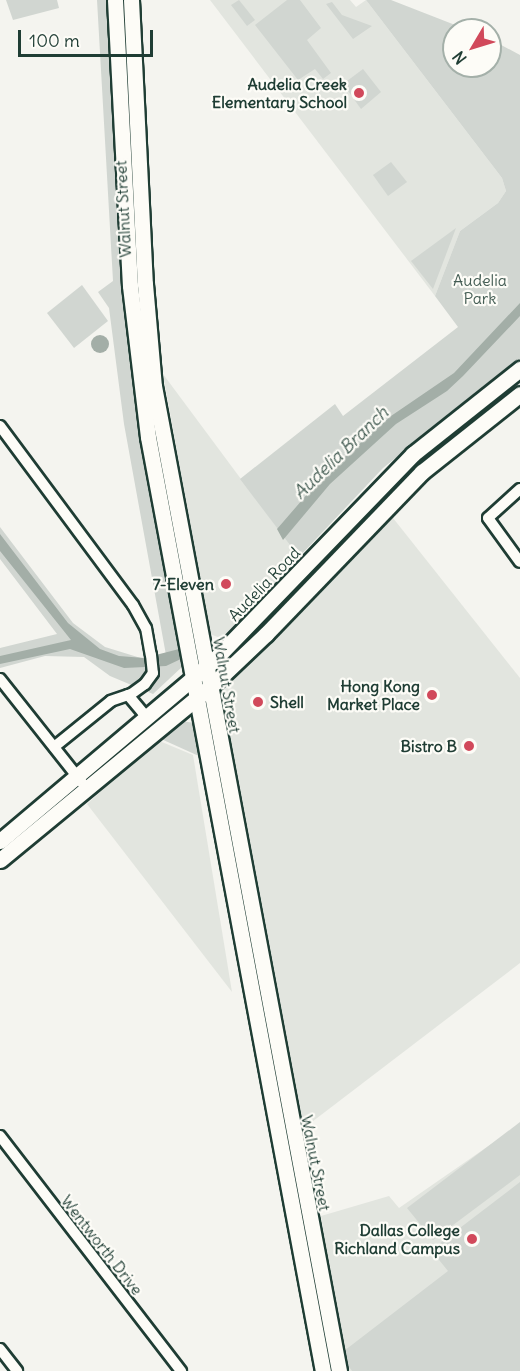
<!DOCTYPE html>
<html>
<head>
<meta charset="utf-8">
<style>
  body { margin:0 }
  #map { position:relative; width:520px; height:1371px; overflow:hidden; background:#f4f4ef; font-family:Delius,sans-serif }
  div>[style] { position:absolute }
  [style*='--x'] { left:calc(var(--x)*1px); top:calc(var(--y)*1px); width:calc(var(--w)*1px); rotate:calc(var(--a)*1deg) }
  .built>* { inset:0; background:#e2e5df }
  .green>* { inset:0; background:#d1d6d1 }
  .water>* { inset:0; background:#a3aea7 }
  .round { border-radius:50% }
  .roads { filter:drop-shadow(2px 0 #1f3d34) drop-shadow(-2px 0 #1f3d34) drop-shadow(0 2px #1f3d34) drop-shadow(0 -2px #1f3d34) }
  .minor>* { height:10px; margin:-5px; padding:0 5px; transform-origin:5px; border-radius:5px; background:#fdfcf7 }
  .secondary>* { height:15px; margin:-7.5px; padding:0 7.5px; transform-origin:7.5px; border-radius:7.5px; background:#fdfcf7 }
  .dots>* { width:16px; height:16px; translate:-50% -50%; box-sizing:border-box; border:3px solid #fdfcf7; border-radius:50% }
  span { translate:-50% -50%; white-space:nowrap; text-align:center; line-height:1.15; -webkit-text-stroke:4.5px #fdfcf7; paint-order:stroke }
  .poi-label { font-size:16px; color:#1f3d34; font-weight:700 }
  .right { translate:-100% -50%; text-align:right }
  .left { translate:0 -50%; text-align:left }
  .street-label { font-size:16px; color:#1f3d34 }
  .park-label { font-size:16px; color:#435c53 }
  .water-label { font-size:18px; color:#475f56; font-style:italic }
  .north { position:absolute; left:442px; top:18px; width:60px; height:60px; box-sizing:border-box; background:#fdfcf7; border:2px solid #a4b0a9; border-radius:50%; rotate:232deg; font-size:16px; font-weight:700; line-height:24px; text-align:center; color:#1f3d34 }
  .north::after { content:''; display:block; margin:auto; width:21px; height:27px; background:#d1495b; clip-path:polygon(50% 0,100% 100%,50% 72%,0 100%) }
  .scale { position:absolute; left:18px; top:30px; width:135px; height:27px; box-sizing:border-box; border:3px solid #1f3d34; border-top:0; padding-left:8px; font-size:18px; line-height:21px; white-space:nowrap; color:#1f3d34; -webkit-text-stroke:4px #fdfcf7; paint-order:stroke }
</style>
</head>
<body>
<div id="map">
  <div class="built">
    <div style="clip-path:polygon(210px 0,350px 0,356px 7px,366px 0,502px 178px,506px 191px,498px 203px,460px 231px,435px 296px)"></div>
    <div style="clip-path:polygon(163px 374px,299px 557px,223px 639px,210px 634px)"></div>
    <div style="clip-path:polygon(393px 518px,520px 678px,520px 963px,304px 1128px,220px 691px)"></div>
    <div style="clip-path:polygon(157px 740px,193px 755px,232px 992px,87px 804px)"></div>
    <div style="clip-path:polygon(520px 1124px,520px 1371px,346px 1371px,321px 1216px,389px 1196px,399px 1208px)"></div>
  </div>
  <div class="green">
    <div style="clip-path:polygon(6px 0,57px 0,59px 8px,13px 20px)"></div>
    <div style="clip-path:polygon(97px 0,110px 0,115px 113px,183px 666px,153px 694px,110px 676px,84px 657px,45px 656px,0 668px,0 648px,57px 634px,0 559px,0 527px,73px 623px,105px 647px,144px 659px,166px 655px,124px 424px,109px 308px,98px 292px,113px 281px)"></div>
    <div style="clip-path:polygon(239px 0,255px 20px,247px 26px,231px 5px)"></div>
    <div style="clip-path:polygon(287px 0,300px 0,321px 28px,307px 40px,331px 73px,323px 79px,315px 69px,298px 80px,255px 25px)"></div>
    <div style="clip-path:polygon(366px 0,391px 0,468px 30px,454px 30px,454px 66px,490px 66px,490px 39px,520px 55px,520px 359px,383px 468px,299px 557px,240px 479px,335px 404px,343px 416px,458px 327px,435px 296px,460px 231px,498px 203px,506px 191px,502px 178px)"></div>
    <div style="clip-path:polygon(332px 2px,342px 15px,372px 26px,353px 39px,326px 4px)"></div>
    <div style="clip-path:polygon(363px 69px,381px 92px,361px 109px,343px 84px)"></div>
    <div style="clip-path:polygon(391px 162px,407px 182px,388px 196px,373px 175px)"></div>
    <div style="clip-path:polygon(456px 228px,433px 289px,411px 261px)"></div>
    <div style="clip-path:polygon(82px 285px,108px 321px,74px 348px,47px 313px)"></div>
    <div style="clip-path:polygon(182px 721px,194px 723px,201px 757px,159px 738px)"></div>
    <div style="clip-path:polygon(520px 1122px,520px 1175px,433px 1240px,407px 1208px)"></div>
    <div style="clip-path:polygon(520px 1182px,520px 1371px,352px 1371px,340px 1354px,448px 1271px,431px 1250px)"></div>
  </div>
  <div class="water">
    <div style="clip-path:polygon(520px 303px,520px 316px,463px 376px,447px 391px,396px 424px,330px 484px,283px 540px,277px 529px,322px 477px,391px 416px,454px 373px)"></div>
    <div class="round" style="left:91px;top:335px;width:18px;height:18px"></div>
    <div style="clip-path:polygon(0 534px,68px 623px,100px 649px,119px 656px,144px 658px,183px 648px,183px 658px,166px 666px,124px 668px,70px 649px,0 664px,0 656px,71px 640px,0 551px)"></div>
  </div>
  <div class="roads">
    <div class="minor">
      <div style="--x:0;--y:426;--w:223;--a:53.4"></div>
      <div style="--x:133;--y:605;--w:26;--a:61"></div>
      <div style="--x:146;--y:628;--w:27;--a:80"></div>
      <div style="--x:151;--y:655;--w:18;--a:84"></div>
      <div style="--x:153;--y:673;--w:14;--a:126"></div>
      <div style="--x:145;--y:684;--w:17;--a:144"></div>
      <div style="--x:131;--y:694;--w:21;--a:161"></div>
      <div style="--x:111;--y:701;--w:73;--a:141.1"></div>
      <div style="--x:520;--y:489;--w:43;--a:137.8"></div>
      <div style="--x:488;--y:518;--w:54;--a:54"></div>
      <div style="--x:0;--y:679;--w:142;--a:51.6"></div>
      <div style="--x:128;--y:695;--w:30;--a:50"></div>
      <div style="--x:0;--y:1136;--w:297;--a:52.4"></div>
      <div style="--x:0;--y:1349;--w:28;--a:52"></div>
    </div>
    <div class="secondary">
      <div style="--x:115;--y:0;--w:286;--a:87"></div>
      <div style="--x:130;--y:286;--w:152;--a:83.2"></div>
      <div style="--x:148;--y:437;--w:950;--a:79.39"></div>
      <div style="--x:131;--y:0;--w:284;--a:87.2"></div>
      <div style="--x:145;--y:284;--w:102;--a:85"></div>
      <div style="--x:154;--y:386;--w:1002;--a:79.36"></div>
      <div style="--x:0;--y:841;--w:282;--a:-40.2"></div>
      <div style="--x:215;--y:659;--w:285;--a:-46"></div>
      <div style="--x:413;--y:454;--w:137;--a:-38.5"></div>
      <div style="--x:0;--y:860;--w:271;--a:-39.5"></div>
      <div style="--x:209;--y:688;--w:79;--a:-43.5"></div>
      <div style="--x:266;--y:634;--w:225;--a:-46.1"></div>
      <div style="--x:422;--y:472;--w:125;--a:-38.5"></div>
    </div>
  </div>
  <div class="dots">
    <div style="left:359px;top:93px;background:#d1495b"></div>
    <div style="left:226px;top:584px;background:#d1495b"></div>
    <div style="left:432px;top:695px;background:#d1495b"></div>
    <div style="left:258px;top:702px;background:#d1495b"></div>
    <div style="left:469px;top:746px;background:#d1495b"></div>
    <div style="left:472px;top:1239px;background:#d1495b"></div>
  </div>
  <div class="poi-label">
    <span class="right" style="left:347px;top:93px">Audelia Creek<br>Elementary School</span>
    <span class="right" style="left:214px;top:584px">7-Eleven</span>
    <span class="right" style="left:420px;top:695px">Hong Kong<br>Market Place</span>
    <span class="left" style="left:270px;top:702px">Shell</span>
    <span class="right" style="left:457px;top:746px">Bistro B</span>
    <span class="right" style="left:460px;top:1239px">Dallas College<br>Richland Campus</span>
  </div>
  <div class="street-label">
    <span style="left:123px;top:209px;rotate:-93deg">Walnut Street</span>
    <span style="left:264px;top:584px;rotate:-46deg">Audelia Road</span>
    <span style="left:227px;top:685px;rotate:80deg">Walnut Street</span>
    <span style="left:316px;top:1163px;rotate:79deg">Walnut Street</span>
    <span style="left:102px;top:1245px;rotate:52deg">Wentworth Drive</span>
  </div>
  <div class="park-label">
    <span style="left:480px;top:289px">Audelia<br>Park</span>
  </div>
  <div class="water-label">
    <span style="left:341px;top:453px;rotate:-44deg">Audelia Branch</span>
  </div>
  <div class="north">N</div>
  <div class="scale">100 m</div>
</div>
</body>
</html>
